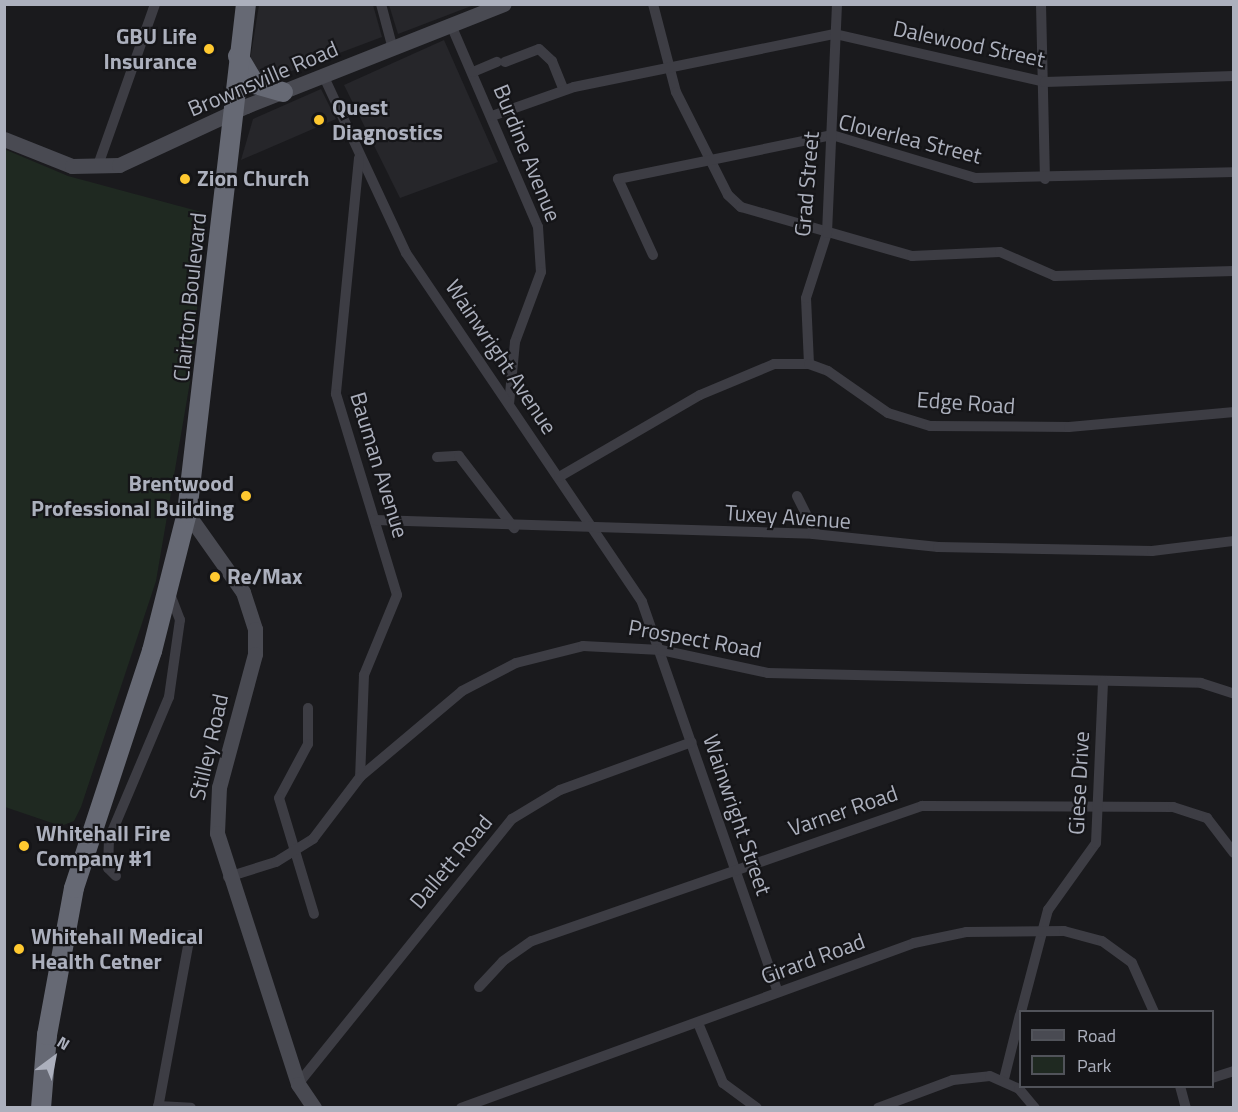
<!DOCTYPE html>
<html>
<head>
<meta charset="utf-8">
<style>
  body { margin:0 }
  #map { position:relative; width:1238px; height:1112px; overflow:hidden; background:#1a1a1d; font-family:"Titillium Web",sans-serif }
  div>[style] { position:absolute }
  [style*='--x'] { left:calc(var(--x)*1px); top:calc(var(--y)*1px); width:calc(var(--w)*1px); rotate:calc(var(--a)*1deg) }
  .built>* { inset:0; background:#26262a }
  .green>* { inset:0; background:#1f2921 }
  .street>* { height:10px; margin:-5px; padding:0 5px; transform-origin:5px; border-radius:5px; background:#3d3d44 }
  .secondary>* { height:15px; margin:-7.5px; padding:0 7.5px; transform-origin:7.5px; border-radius:7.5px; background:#494a52 }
  .highway>* { height:20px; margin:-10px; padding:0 10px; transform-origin:10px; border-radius:10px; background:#666974 }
  .dots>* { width:16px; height:16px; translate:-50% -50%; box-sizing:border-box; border:3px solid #151518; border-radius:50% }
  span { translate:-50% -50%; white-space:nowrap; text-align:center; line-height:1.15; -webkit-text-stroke:4.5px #151518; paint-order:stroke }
  .poi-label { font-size:22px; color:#acb0bd; font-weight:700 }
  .right { translate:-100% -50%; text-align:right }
  .left { translate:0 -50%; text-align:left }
  .street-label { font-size:22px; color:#acb0bd }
  .frame { position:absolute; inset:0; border:6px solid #acb0bd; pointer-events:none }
  .legend { position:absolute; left:1019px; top:1010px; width:195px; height:78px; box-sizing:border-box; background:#151518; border:2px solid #51535a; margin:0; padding:8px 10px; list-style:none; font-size:18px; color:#acb0bd }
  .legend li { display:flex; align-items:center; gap:12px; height:30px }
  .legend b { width:30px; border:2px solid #51535a }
  .north { position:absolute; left:24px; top:1028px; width:60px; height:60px; -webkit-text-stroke:4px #151518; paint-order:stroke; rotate:32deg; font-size:16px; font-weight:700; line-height:24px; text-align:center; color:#acb0bd }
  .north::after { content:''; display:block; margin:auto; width:21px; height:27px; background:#acb0bd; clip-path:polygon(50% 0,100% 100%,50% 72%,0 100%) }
</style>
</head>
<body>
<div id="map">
  <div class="built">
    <div style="clip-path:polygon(259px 5px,373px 5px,382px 37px,265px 81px,249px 67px)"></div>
    <div style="clip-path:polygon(389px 5px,389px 4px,474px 5px,398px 34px)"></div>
    <div style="clip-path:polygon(444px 40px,498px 162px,400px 198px,344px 85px)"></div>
    <div style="clip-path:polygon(321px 89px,336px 119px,241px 160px,253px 119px)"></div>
  </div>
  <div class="green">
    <div style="clip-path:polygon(4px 149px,68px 176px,205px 213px,192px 370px,156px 581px,81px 807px,74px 821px,61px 826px,5px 807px)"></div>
  </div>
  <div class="street">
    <div style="--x:381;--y:4;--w:47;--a:75.1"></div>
    <div style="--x:653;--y:4;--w:91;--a:75.4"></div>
    <div style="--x:676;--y:92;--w:115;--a:63.2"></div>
    <div style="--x:728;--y:195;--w:18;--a:43"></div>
    <div style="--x:741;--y:207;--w:178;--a:16"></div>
    <div style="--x:912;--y:256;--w:88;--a:-2.6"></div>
    <div style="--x:1000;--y:252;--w:60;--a:23.6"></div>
    <div style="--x:1055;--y:276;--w:179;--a:-1.6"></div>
    <div style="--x:1041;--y:4;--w:175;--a:88.7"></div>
    <div style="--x:451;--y:25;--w:220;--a:66.7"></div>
    <div style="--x:538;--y:227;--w:45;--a:86.2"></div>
    <div style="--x:541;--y:272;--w:75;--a:110.4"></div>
    <div style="--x:515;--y:342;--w:62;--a:95.5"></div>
    <div style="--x:505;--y:62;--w:36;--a:-21"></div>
    <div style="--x:539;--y:49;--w:18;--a:43"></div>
    <div style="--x:552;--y:61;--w:31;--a:68"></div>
    <div style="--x:473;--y:72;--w:26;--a:-23"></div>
    <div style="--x:324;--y:77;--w:194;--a:65"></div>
    <div style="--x:406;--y:253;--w:421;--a:55.9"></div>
    <div style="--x:642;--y:602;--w:413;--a:70.8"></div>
    <div style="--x:492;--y:116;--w:87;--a:-19.5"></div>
    <div style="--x:574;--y:87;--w:266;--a:-11.5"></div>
    <div style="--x:835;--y:34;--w:215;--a:12.9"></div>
    <div style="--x:1045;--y:82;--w:189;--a:-1.8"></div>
    <div style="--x:359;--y:158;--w:237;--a:95.6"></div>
    <div style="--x:336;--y:394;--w:210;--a:73.1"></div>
    <div style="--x:397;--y:595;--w:87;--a:112.4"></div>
    <div style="--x:364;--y:675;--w:102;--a:92.2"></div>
    <div style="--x:97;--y:168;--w:174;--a:-70.5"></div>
    <div style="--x:653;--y:255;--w:84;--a:-114.7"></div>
    <div style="--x:618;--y:179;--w:218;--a:-11.6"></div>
    <div style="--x:832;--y:135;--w:149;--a:16.7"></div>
    <div style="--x:975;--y:178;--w:259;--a:-1.3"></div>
    <div style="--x:809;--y:364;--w:66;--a:-92.6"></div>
    <div style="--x:806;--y:298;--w:68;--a:-72.1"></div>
    <div style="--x:827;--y:233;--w:229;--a:-87.5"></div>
    <div style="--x:437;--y:457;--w:22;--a:-3"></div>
    <div style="--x:459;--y:456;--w:91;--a:52.6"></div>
    <div style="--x:559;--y:477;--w:163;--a:-30.2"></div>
    <div style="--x:700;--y:395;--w:80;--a:-22.7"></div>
    <div style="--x:774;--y:364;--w:35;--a:0"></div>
    <div style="--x:809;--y:364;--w:20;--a:20"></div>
    <div style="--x:828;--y:371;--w:73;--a:35"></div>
    <div style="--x:888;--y:413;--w:44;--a:17.2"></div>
    <div style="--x:930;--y:426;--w:139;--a:0.4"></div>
    <div style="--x:1069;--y:427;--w:166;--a:-5.2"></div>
    <div style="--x:797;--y:496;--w:42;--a:63.4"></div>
    <div style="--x:375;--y:520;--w:438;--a:1.8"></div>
    <div style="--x:813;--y:534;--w:126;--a:5.9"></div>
    <div style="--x:938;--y:547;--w:214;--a:1.1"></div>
    <div style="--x:1152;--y:551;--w:83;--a:-7"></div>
    <div style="--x:308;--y:708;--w:36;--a:90"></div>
    <div style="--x:308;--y:744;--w:61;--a:118.2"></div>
    <div style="--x:279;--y:798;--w:121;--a:73.2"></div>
    <div style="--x:116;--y:876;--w:11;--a:-135"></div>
    <div style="--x:108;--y:868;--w:29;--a:-88"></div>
    <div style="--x:109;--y:839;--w:154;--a:-67.1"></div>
    <div style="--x:169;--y:697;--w:78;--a:-81.9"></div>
    <div style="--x:180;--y:620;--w:30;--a:-111"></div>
    <div style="--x:228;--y:877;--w:50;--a:-17.4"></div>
    <div style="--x:276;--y:862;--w:44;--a:-31.9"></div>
    <div style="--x:313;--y:839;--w:78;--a:-52.8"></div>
    <div style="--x:360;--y:777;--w:133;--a:-40.1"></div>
    <div style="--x:462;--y:691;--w:61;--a:-27.4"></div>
    <div style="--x:516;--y:663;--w:69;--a:-14.2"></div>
    <div style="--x:583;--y:646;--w:78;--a:2.9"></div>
    <div style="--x:661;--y:650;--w:109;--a:12.1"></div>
    <div style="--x:768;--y:673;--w:433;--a:1.3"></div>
    <div style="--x:1201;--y:683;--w:35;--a:18"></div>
    <div style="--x:479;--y:987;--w:35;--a:-47"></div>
    <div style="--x:503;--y:961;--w:35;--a:-35"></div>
    <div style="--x:532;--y:941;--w:413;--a:-19.1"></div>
    <div style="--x:922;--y:806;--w:251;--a:0.2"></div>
    <div style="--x:1173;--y:807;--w:36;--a:18"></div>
    <div style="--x:1207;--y:818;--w:44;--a:52.4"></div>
    <div style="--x:1021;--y:1012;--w:106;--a:-75.2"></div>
    <div style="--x:1048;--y:910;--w:82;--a:-54.4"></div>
    <div style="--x:1096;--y:843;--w:162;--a:-87.5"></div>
    <div style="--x:698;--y:1023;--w:65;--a:67.4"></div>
    <div style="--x:723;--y:1083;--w:42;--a:36.3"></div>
    <div style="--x:1212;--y:1078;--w:23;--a:-18"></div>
    <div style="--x:1004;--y:1079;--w:66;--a:-76"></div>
    <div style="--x:298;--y:1084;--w:341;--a:-51.1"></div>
    <div style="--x:512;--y:819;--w:56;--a:-31.1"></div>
    <div style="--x:560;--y:790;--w:140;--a:-20"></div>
    <div style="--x:1180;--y:1086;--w:23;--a:75"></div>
    <div style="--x:158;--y:1106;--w:33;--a:3"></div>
    <div style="--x:158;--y:1108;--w:176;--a:-79.5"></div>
    <div style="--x:461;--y:1108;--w:482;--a:-20"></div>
    <div style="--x:914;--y:943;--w:53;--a:-11.9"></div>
    <div style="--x:966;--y:932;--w:98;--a:-0.6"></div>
    <div style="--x:1064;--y:931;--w:39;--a:15"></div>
    <div style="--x:1102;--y:941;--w:37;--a:36"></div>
    <div style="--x:1132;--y:963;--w:54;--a:65.8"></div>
    <div style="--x:878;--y:1108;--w:80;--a:-20.5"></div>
    <div style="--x:953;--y:1080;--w:37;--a:-6"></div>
    <div style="--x:990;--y:1076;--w:32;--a:24"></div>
    <div style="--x:1019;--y:1089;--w:25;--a:50"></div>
  </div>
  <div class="secondary">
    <div style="--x:4;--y:139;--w:73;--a:21.7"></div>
    <div style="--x:72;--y:166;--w:47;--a:-1.2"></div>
    <div style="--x:119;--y:165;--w:140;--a:-24.9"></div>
    <div style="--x:246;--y:106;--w:277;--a:-21.6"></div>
    <div style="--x:187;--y:513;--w:97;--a:54.7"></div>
    <div style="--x:243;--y:592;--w:39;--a:72"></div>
    <div style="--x:255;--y:629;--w:25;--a:90"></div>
    <div style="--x:255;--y:654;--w:138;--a:105.1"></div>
    <div style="--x:219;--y:787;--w:46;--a:92.5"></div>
    <div style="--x:217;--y:833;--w:264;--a:72.1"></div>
    <div style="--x:298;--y:1084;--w:29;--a:56"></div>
  </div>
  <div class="highway">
    <div style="--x:238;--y:56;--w:33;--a:59"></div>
    <div style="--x:255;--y:84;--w:29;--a:16"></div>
    <div style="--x:41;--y:1108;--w:73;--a:-85.3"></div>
    <div style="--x:47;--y:1035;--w:149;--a:-79.6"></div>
    <div style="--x:74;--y:888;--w:250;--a:-71.8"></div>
    <div style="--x:152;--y:651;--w:142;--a:-75.8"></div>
    <div style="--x:187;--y:513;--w:512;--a:-83.39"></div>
  </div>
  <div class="dots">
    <div style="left:209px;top:49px;background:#ffc930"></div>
    <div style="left:319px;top:120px;background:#ffc930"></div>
    <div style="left:185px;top:179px;background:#ffc930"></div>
    <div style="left:246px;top:496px;background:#ffc930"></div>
    <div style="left:215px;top:577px;background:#ffc930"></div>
    <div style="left:24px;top:846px;background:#ffc930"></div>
    <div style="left:19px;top:949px;background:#ffc930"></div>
  </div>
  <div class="poi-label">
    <span class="right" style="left:197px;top:49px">GBU Life<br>Insurance</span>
    <span class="left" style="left:332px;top:120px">Quest<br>Diagnostics</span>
    <span class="left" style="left:197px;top:179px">Zion Church</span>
    <span class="right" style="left:234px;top:496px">Brentwood<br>Professional Building</span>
    <span class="left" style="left:227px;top:577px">Re/Max</span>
    <span class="left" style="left:36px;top:846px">Whitehall Fire<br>Company #1</span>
    <span class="left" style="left:31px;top:949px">Whitehall Medical<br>Health Cetner</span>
  </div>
  <div class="street-label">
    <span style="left:969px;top:44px;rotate:12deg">Dalewood Street</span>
    <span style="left:263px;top:79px;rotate:-23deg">Brownsville Road</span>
    <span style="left:910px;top:139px;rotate:14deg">Cloverlea Street</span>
    <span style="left:527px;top:153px;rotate:68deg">Burdine Avenue</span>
    <span style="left:807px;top:184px;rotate:-85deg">Grad Street</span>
    <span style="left:190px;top:297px;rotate:-84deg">Clairton Boulevard</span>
    <span style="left:501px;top:357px;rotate:56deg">Wainwright Avenue</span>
    <span style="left:966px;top:403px;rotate:4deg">Edge Road</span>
    <span style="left:379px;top:465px;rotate:73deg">Bauman Avenue</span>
    <span style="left:788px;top:517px;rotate:4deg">Tuxey Avenue</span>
    <span style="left:695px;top:639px;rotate:10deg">Prospect Road</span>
    <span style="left:209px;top:747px;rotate:-77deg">Stilley Road</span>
    <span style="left:1079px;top:783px;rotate:-87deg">Giese Drive</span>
    <span style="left:843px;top:811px;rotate:-19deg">Varner Road</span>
    <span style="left:737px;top:815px;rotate:71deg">Wainwright Street</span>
    <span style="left:451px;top:862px;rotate:-50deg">Dallett Road</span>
    <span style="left:813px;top:959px;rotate:-20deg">Girard Road</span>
  </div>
  <div class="frame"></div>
  <ul class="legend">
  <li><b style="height:8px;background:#494a52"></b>Road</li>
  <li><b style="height:16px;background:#1f2921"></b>Park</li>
  </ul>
  <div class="north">N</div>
</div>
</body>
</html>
